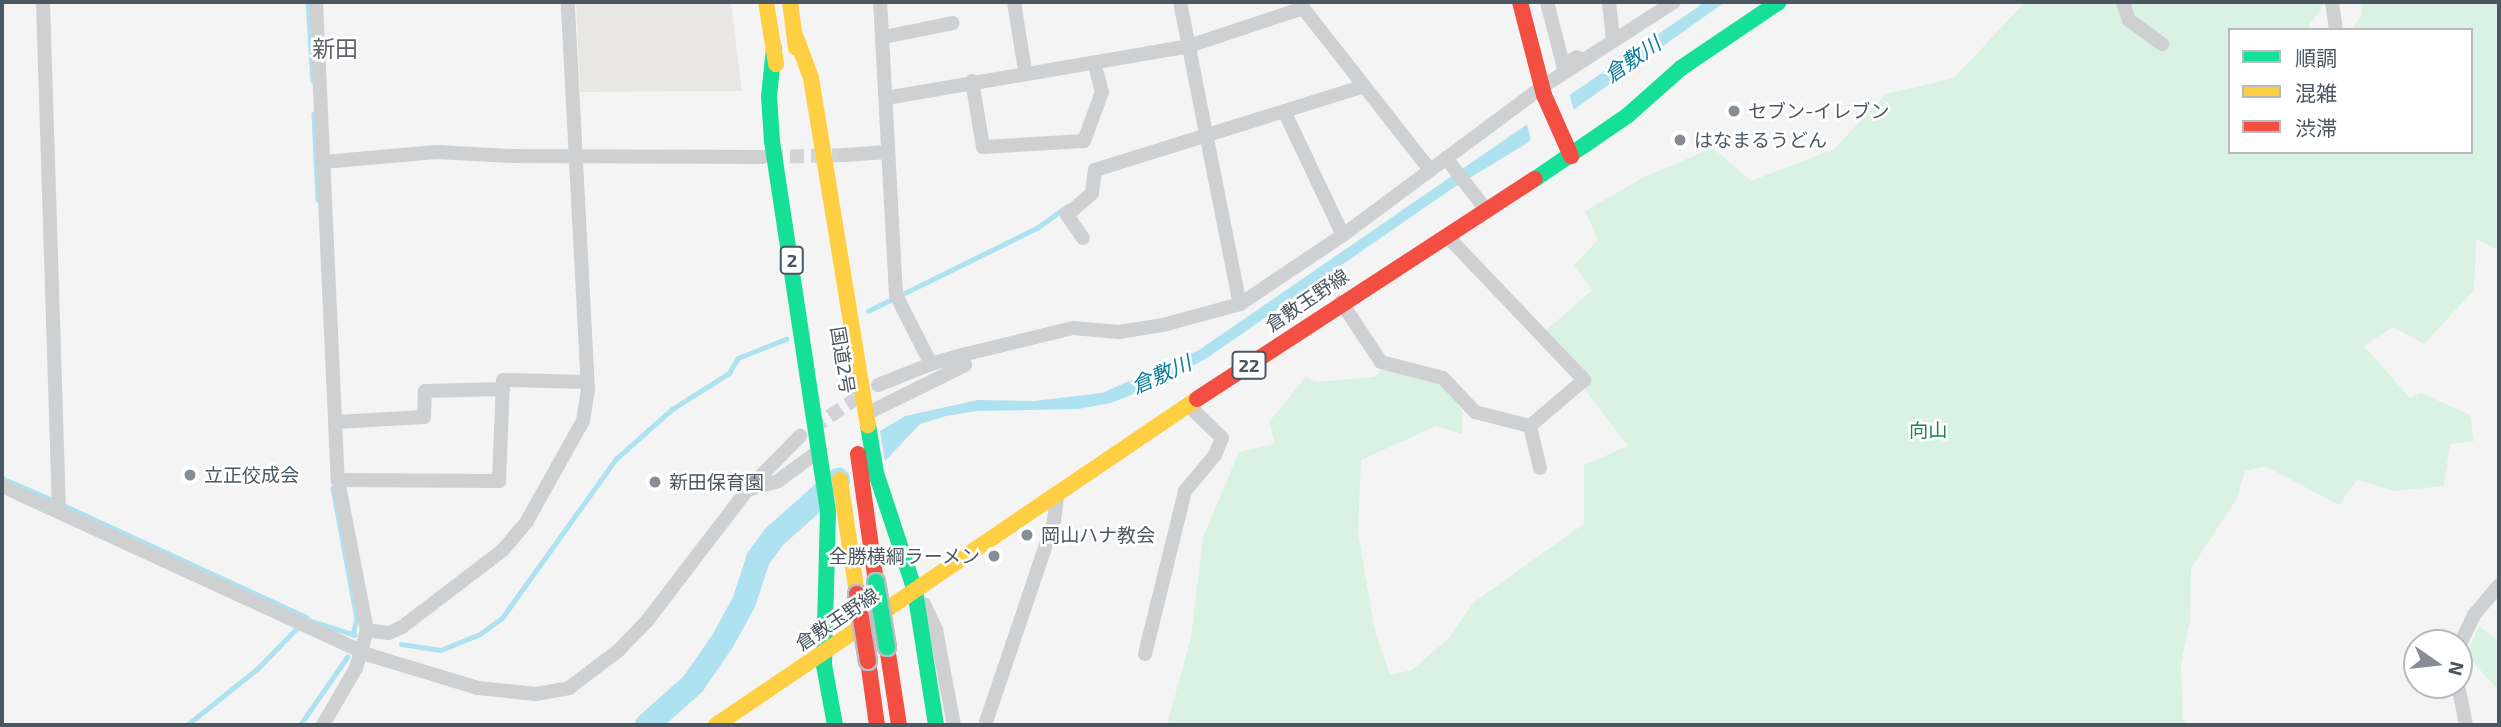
<!DOCTYPE html>
<html>
<head>
<meta charset="utf-8">
<style>
  body { margin:0 }
  #map { position:relative; width:2501px; height:727px; overflow:hidden; background:#f4f4f4; font-family:"Exo 2","Noto Sans JP",sans-serif }
  div>[style] { position:absolute }
  [style*='--x'] { left:calc(var(--x)*1px); top:calc(var(--y)*1px); width:calc(var(--w)*1px); rotate:calc(var(--a)*1deg) }
  .commercial>* { inset:0; background:#e8e7e3 }
  .green>* { inset:0; background:#d9f2e3 }
  .water>* { inset:0; background:#aee2f0 }
  .pier>* { inset:0; background:#f4f4f4 }
  .stream>* { height:4.5px; margin:-2.25px; padding:0 2.25px; transform-origin:2.25px; border-radius:2.25px; background:#aee2f0 }
  .river>* { height:24px; margin:-12px; padding:0 12px; transform-origin:12px; border-radius:12px; background:#aee2f0 }
  .street-tunnel>* { height:14px; margin-top:-7px; transform-origin:0; background:repeating-linear-gradient(90deg,#d2d4d7 0 14px,transparent 0 21px) }
  .street>* { height:14px; margin:-7px; padding:0 7px; transform-origin:7px; border-radius:7px; background:#ced0d2 }
  .fast>* { height:16px; margin:-8px; padding:0 8px; transform-origin:8px; border-radius:8px; background:#16e098 }
  .slow>* { height:16px; margin:-8px; padding:0 8px; transform-origin:8px; border-radius:8px; background:#ffcf43 }
  .jam>* { height:16px; margin:-8px; padding:0 8px; transform-origin:8px; border-radius:8px; background:#f24e42 }
  .bridges { filter:drop-shadow(2px 0 #b9bec3) drop-shadow(-2px 0 #b9bec3) drop-shadow(0 2px #b9bec3) drop-shadow(0 -2px #b9bec3) }
  .fast-bridge>* { height:16px; margin:-8px; padding:0 8px; transform-origin:8px; border-radius:8px; background:#16e098 }
  .jam-bridge>* { height:16px; margin:-8px; padding:0 8px; transform-origin:8px; border-radius:8px; background:#f24e42 }
  .dots>* { width:19px; height:19px; translate:-50% -50%; box-sizing:border-box; border:4px solid #fff; border-radius:50% }
  span { translate:-50% -50%; white-space:nowrap; text-align:center; line-height:1.15; -webkit-text-stroke:5px #fff; paint-order:stroke }
  .shield-label span { padding:2px 5px; background:#fff; border:2px solid; border-radius:5px; -webkit-text-stroke-width:0 }
  .shield-label { font-size:18px; color:#4a5661; font-weight:700 }
  .poi-label { font-size:19px; color:#4a5661 }
  .left { translate:0 -50%; text-align:left }
  .right { translate:-100% -50%; text-align:right }
  .street-label { font-size:19px; color:#4a5661 }
  .park-label { font-size:19px; color:#17864f }
  .water-label { font-size:21px; color:#0c7c9b; font-style:italic }
  .quarter-label { font-size:23px; color:#5f6368 }
  .frame { position:absolute; inset:0; border:4px solid #4a5661; pointer-events:none }
  .legend { position:absolute; left:2228px; top:28px; width:245px; height:126px; box-sizing:border-box; background:#fff; border:2px solid #b7bbc0; margin:0; padding:9px 12px; list-style:none; font-size:21px; color:#4a5661 }
  .legend li { display:flex; align-items:center; gap:14px; height:35px }
  .legend b { width:35px; border:2px solid #b7bbc0 }
  .north { position:absolute; left:2403px; top:629px; width:70px; height:70px; box-sizing:border-box; background:#fff; border:2px solid #b7bbc0; border-radius:50%; rotate:104deg; font-size:19px; font-weight:700; line-height:28px; text-align:center; color:#4a5661 }
  .north::after { content:''; display:block; margin:auto; width:24px; height:32px; background:#868d94; clip-path:polygon(50% 0,100% 100%,50% 72%,0 100%) }
</style>
</head>
<body>
<div id="map">
  <div class="commercial">
    <div style="clip-path:polygon(576px 2px,731px 2px,742px 91px,580px 92px)"></div>
  </div>
  <div class="green">
    <div style="clip-path:polygon(2025px 2px,2326px 2px,2309px 25px,2311px 30px,2230px 30px,2230px 152px,2471px 152px,2471px 30px,2351px 30px,2362px 15px,2360px 2px,2499px 2px,2499px 250px,2476px 239px,2474px 290px,2424px 344px,2393px 327px,2364px 346px,2410px 398px,2421px 393px,2470px 415px,2474px 441px,2450px 444px,2444px 486px,2396px 491px,2357px 480px,2339px 505px,2265px 466px,2245px 471px,2236px 500px,2191px 568px,2190px 621px,2181px 664px,2183px 719px,2189px 725px,1167px 725px,1191px 637px,1203px 537px,1239px 452px,1275px 444px,1269px 422px,1306px 377px,1316px 382px,1374px 377px,1385px 366px,1441px 380px,1462px 411px,1462px 434px,1436px 426px,1361px 460px,1358px 533px,1375px 632px,1390px 675px,1412px 670px,1449px 638px,1474px 602px,1584px 524px,1584px 465px,1628px 446px,1542px 334px,1592px 290px,1574px 265px,1598px 240px,1585px 211px,1644px 177px,1713px 148px,1751px 181px,1834px 149px,1886px 94px,1954px 78px)"></div>
    <div style="clip-path:polygon(2479px 626px,2499px 642px,2499px 691px,2467px 655px)"></div>
  </div>
  <div class="water">
    <div style="clip-path:polygon(1705px 2px,1725px 2px,1524px 145px,1450px 190px,1207px 358px,1168px 380px,1111px 403px,1078px 409px,977px 411px,946px 416px,920px 424px,885px 461px,880px 431px,905px 416px,978px 400px,1034px 401px,1102px 393px,1199px 350px)"></div>
  </div>
  <div class="pier">
    <div style="clip-path:polygon(1569px 93px,1575px 115px,1532px 144px,1527px 124px)"></div>
  </div>
  <div class="stream">
    <div style="--x:308;--y:2;--w:79;--a:86.4"></div>
    <div style="--x:314;--y:114;--w:86;--a:87.3"></div>
    <div style="--x:868;--y:311;--w:188;--a:-26.2"></div>
    <div style="--x:1037;--y:228;--w:37;--a:-36"></div>
    <div style="--x:2;--y:478;--w:58;--a:23.5"></div>
    <div style="--x:333;--y:488;--w:133;--a:79.6"></div>
    <div style="--x:357;--y:619;--w:16;--a:104"></div>
    <div style="--x:63;--y:505;--w:268;--a:24.7"></div>
    <div style="--x:305;--y:619;--w:52;--a:17.7"></div>
    <div style="--x:401;--y:644;--w:40;--a:8.5"></div>
    <div style="--x:441;--y:650;--w:42;--a:-22.3"></div>
    <div style="--x:480;--y:634;--w:27;--a:-36"></div>
    <div style="--x:502;--y:618;--w:196;--a:-54.4"></div>
    <div style="--x:616;--y:459;--w:74;--a:-41.7"></div>
    <div style="--x:671;--y:410;--w:69;--a:-32.5"></div>
    <div style="--x:729;--y:373;--w:17;--a:-59"></div>
    <div style="--x:738;--y:358;--w:52;--a:-21.6"></div>
    <div style="--x:187;--y:725;--w:90;--a:-38.7"></div>
    <div style="--x:257;--y:669;--w:57;--a:-45.7"></div>
    <div style="--x:300;--y:725;--w:83;--a:-55.3"></div>
  </div>
  <div class="river">
    <div style="--x:647;--y:725;--w:62;--a:-41.7"></div>
    <div style="--x:693;--y:684;--w:51;--a:-55.4"></div>
    <div style="--x:722;--y:642;--w:46;--a:-61.2"></div>
    <div style="--x:744;--y:602;--w:45;--a:-72"></div>
    <div style="--x:758;--y:559;--w:27;--a:-54"></div>
    <div style="--x:774;--y:537;--w:86;--a:-41.7"></div>
  </div>
  <div class="street-tunnel">
    <div style="--x:769;--y:157;--w:76;--a:-1.5"></div>
    <div style="--x:812;--y:428;--w:67;--a:-33.5"></div>
  </div>
  <div class="street">
    <div style="--x:43;--y:2;--w:509;--a:88.2"></div>
    <div style="--x:316;--y:2;--w:479;--a:87.4"></div>
    <div style="--x:338;--y:480;--w:153;--a:79.1"></div>
    <div style="--x:367;--y:630;--w:40;--a:106"></div>
    <div style="--x:356;--y:668;--w:66;--a:120.1"></div>
    <div style="--x:1014;--y:2;--w:70;--a:80.9"></div>
    <div style="--x:1180;--y:2;--w:308;--a:78.8"></div>
    <div style="--x:1547;--y:2;--w:65;--a:75.7"></div>
    <div style="--x:1563;--y:65;--w:16;--a:-30"></div>
    <div style="--x:1609;--y:2;--w:38;--a:84"></div>
    <div style="--x:2123;--y:2;--w:19;--a:72"></div>
    <div style="--x:2129;--y:20;--w:41;--a:36"></div>
    <div style="--x:2332;--y:2;--w:28;--a:82"></div>
    <div style="--x:884;--y:37;--w:70;--a:-11.5"></div>
    <div style="--x:972;--y:81;--w:67;--a:80.5"></div>
    <div style="--x:983;--y:147;--w:101;--a:-3.4"></div>
    <div style="--x:1084;--y:141;--w:52;--a:-69.8"></div>
    <div style="--x:1102;--y:92;--w:31;--a:-105"></div>
    <div style="--x:886;--y:98;--w:307;--a:-9.7"></div>
    <div style="--x:1189;--y:46;--w:120;--a:-18.4"></div>
    <div style="--x:1303;--y:8;--w:206;--a:51.9"></div>
    <div style="--x:1284;--y:111;--w:137;--a:64.6"></div>
    <div style="--x:845;--y:155;--w:42;--a:-4.1"></div>
    <div style="--x:1446;--y:158;--w:67;--a:52.3"></div>
    <div style="--x:323;--y:162;--w:114;--a:-5"></div>
    <div style="--x:437;--y:152;--w:75;--a:3.1"></div>
    <div style="--x:512;--y:156;--w:251;--a:0.2"></div>
    <div style="--x:1447;--y:236;--w:199;--a:46.4"></div>
    <div style="--x:1584;--y:380;--w:71;--a:139.6"></div>
    <div style="--x:1530;--y:426;--w:43;--a:76.6"></div>
    <div style="--x:1083;--y:238;--w:28;--a:-125"></div>
    <div style="--x:1067;--y:215;--w:33;--a:-41"></div>
    <div style="--x:1092;--y:193;--w:23;--a:-83"></div>
    <div style="--x:1095;--y:170;--w:282;--a:-17.3"></div>
    <div style="--x:1341;--y:302;--w:72;--a:56.3"></div>
    <div style="--x:1381;--y:362;--w:64;--a:14.5"></div>
    <div style="--x:1443;--y:378;--w:47;--a:46.7"></div>
    <div style="--x:1475;--y:412;--w:57;--a:14.3"></div>
    <div style="--x:962;--y:355;--w:114;--a:-13.7"></div>
    <div style="--x:1073;--y:328;--w:46;--a:5"></div>
    <div style="--x:1119;--y:332;--w:45;--a:-9"></div>
    <div style="--x:1163;--y:325;--w:80;--a:-15.3"></div>
    <div style="--x:1240;--y:304;--w:124;--a:-33.8"></div>
    <div style="--x:1343;--y:235;--w:248;--a:-36.6"></div>
    <div style="--x:1542;--y:87;--w:157;--a:-32.8"></div>
    <div style="--x:878;--y:385;--w:57;--a:-21.6"></div>
    <div style="--x:868;--y:413;--w:108;--a:-26.3"></div>
    <div style="--x:965;--y:365;--w:10;--a:-107"></div>
    <div style="--x:962;--y:355;--w:32;--a:164"></div>
    <div style="--x:931;--y:364;--w:77;--a:-116.9"></div>
    <div style="--x:896;--y:295;--w:293;--a:-93.1"></div>
    <div style="--x:336;--y:422;--w:88;--a:-3.3"></div>
    <div style="--x:424;--y:417;--w:26;--a:-88"></div>
    <div style="--x:425;--y:391;--w:78;--a:-1.5"></div>
    <div style="--x:338;--y:480;--w:161;--a:0.4"></div>
    <div style="--x:499;--y:481;--w:101;--a:-87.7"></div>
    <div style="--x:503;--y:380;--w:84;--a:1.4"></div>
    <div style="--x:2;--y:486;--w:404;--a:24.7"></div>
    <div style="--x:369;--y:655;--w:114;--a:16.8"></div>
    <div style="--x:478;--y:688;--w:58;--a:5.9"></div>
    <div style="--x:536;--y:694;--w:34;--a:-10"></div>
    <div style="--x:569;--y:688;--w:63;--a:-37.2"></div>
    <div style="--x:619;--y:650;--w:40;--a:-46"></div>
    <div style="--x:647;--y:621;--w:165;--a:-52.6"></div>
    <div style="--x:747;--y:490;--w:32;--a:-16"></div>
    <div style="--x:778;--y:481;--w:52;--a:-36.4"></div>
    <div style="--x:747;--y:490;--w:76;--a:-45.5"></div>
    <div style="--x:924;--y:604;--w:29;--a:65"></div>
    <div style="--x:936;--y:630;--w:97;--a:79.3"></div>
    <div style="--x:367;--y:630;--w:22;--a:8"></div>
    <div style="--x:389;--y:633;--w:14;--a:-25"></div>
    <div style="--x:402;--y:627;--w:127;--a:-37.3"></div>
    <div style="--x:503;--y:550;--w:38;--a:-50"></div>
    <div style="--x:527;--y:521;--w:115;--a:-60.8"></div>
    <div style="--x:583;--y:421;--w:31;--a:-81"></div>
    <div style="--x:588;--y:390;--w:389;--a:-93"></div>
    <div style="--x:2459;--y:646;--w:34;--a:-64"></div>
    <div style="--x:2474;--y:615;--w:39;--a:-50"></div>
    <div style="--x:1145;--y:654;--w:168;--a:-76.2"></div>
    <div style="--x:1185;--y:491;--w:47;--a:-50.2"></div>
    <div style="--x:1215;--y:455;--w:18;--a:-68"></div>
    <div style="--x:1222;--y:438;--w:46;--a:-135.9"></div>
    <div style="--x:2458;--y:685;--w:41;--a:78.7"></div>
    <div style="--x:985;--y:725;--w:215;--a:-71.3"></div>
    <div style="--x:1054;--y:521;--w:25;--a:-83"></div>
  </div>
  <div class="fast">
    <div style="--x:774;--y:48;--w:48;--a:95.9"></div>
    <div style="--x:769;--y:96;--w:45;--a:86.2"></div>
    <div style="--x:772;--y:141;--w:375;--a:81.4"></div>
    <div style="--x:828;--y:512;--w:153;--a:91.5"></div>
    <div style="--x:824;--y:665;--w:61;--a:79.6"></div>
    <div style="--x:1535;--y:179;--w:112;--a:-34.4"></div>
    <div style="--x:1627;--y:116;--w:72;--a:-41.6"></div>
    <div style="--x:1681;--y:68;--w:118;--a:-34"></div>
    <div style="--x:868;--y:425;--w:49;--a:80.5"></div>
    <div style="--x:876;--y:473;--w:124;--a:71.7"></div>
    <div style="--x:915;--y:591;--w:136;--a:81.1"></div>
  </div>
  <div class="slow">
    <div style="--x:766;--y:2;--w:63;--a:80.8"></div>
    <div style="--x:790;--y:2;--w:46;--a:82.6"></div>
    <div style="--x:794;--y:32;--w:49;--a:69.7"></div>
    <div style="--x:811;--y:78;--w:352;--a:80.7"></div>
    <div style="--x:840;--y:480;--w:115;--a:81.5"></div>
    <div style="--x:716;--y:725;--w:581;--a:-34.13"></div>
  </div>
  <div class="jam">
    <div style="--x:1520;--y:2;--w:96;--a:75.5"></div>
    <div style="--x:1544;--y:95;--w:67;--a:66.1"></div>
    <div style="--x:1197;--y:399;--w:403;--a:-33.1"></div>
    <div style="--x:858;--y:454;--w:129;--a:82"></div>
    <div style="--x:887;--y:647;--w:79;--a:81.3"></div>
    <div style="--x:868;--y:661;--w:65;--a:82"></div>
  </div>
  <div class="bridges">
    <div class="fast-bridge">
      <div style="--x:876;--y:582;--w:66;--a:80.4"></div>
    </div>
    <div class="jam-bridge">
      <div style="--x:857;--y:594;--w:68;--a:80.7"></div>
    </div>
  </div>
  <div class="dots">
    <div style="left:1734px;top:111px;background:#868d94"></div>
    <div style="left:1680px;top:140px;background:#868d94"></div>
    <div style="left:190px;top:475px;background:#868d94"></div>
    <div style="left:655px;top:482px;background:#868d94"></div>
    <div style="left:1027px;top:535px;background:#868d94"></div>
    <div style="left:994px;top:556px;background:#868d94"></div>
  </div>
  <div class="shield-label">
    <span style="left:792px;top:260px">2</span>
    <span style="left:1249px;top:365px">22</span>
  </div>
  <div class="poi-label">
    <span class="left" style="left:1748px;top:111px">セブン-イレブン</span>
    <span class="left" style="left:1694px;top:140px">はなまるうどん</span>
    <span class="left" style="left:204px;top:475px">立正佼成会</span>
    <span class="left" style="left:669px;top:482px">新田保育園</span>
    <span class="left" style="left:1041px;top:535px">岡山ハナ教会</span>
    <span class="right" style="left:980px;top:556px">全勝横綱ラーメン</span>
  </div>
  <div class="street-label">
    <span style="left:1307px;top:300px;rotate:-34deg">倉敷玉野線</span>
    <span style="left:843px;top:360px;rotate:81deg">国道2号</span>
    <span style="left:837px;top:619px;rotate:-34deg">倉敷玉野線</span>
  </div>
  <div class="park-label">
    <span style="left:1928px;top:430px">向山</span>
  </div>
  <div class="water-label">
    <span style="left:1632px;top:59px;rotate:-35deg">倉敷川</span>
    <span style="left:1161px;top:374px;rotate:-24deg">倉敷川</span>
  </div>
  <div class="quarter-label">
    <span style="left:335px;top:48px">新田</span>
  </div>
  <div class="frame"></div>
  <ul class="legend">
  <li><b style="height:9px;background:#16e098"></b>順調</li>
  <li><b style="height:9px;background:#ffcf43"></b>混雑</li>
  <li><b style="height:9px;background:#f24e42"></b>渋滞</li>
  </ul>
  <div class="north">N</div>
</div>
</body>
</html>
